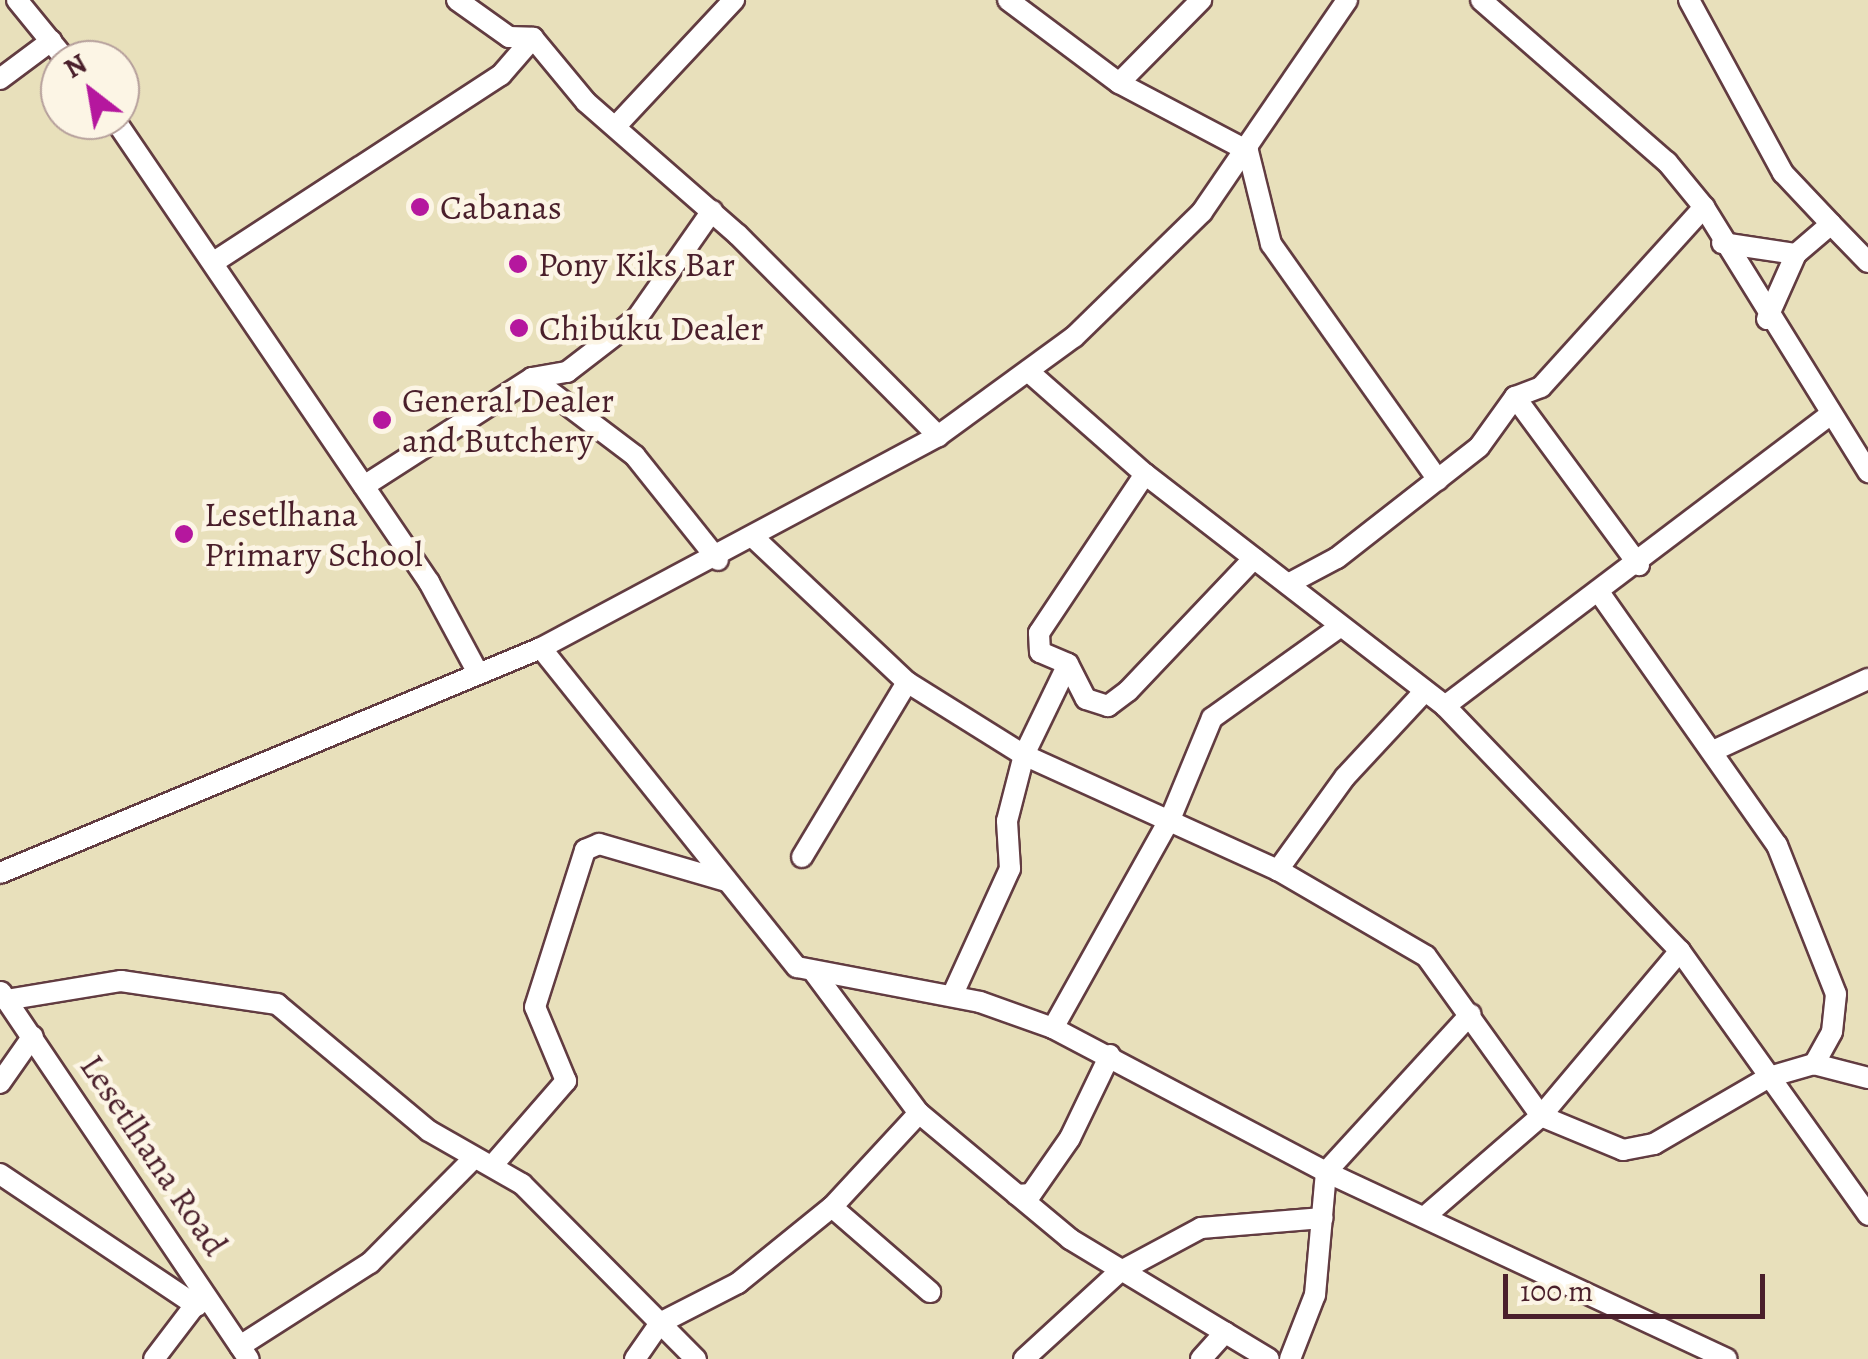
<!DOCTYPE html>
<html>
<head>
<meta charset="utf-8">
<style>
  body { margin:0 }
  #map { position:relative; width:1868px; height:1359px; overflow:hidden; background:#e8e0bb; font-family:Alegreya,serif }
  div>[style] { position:absolute }
  [style*='--x'] { left:calc(var(--x)*1px); top:calc(var(--y)*1px); width:calc(var(--w)*1px); rotate:calc(var(--a)*1deg) }
  .roads { filter:drop-shadow(2px 0 #623c41) drop-shadow(-2px 0 #623c41) drop-shadow(0 2px #623c41) drop-shadow(0 -2px #623c41) }
  .minor>* { height:20px; margin:-10px; padding:0 10px; transform-origin:10px; border-radius:10px; background:#fff }
  .dots>* { width:28px; height:28px; translate:-50% -50%; box-sizing:border-box; border:5px solid #fcf5e5; border-radius:50% }
  span { translate:-50% -50%; white-space:nowrap; text-align:center; line-height:1.15; -webkit-text-stroke:9px #fcf5e5; paint-order:stroke }
  .poi-label { font-size:35px; color:#4a1f2b }
  .left { translate:0 -50%; text-align:left }
  .street-label { font-size:35px; color:#4a1f2b }
  .north { position:absolute; left:40px; top:40px; width:100px; height:100px; box-sizing:border-box; background:#fcf5e5; border:2px solid #b59f9b; border-radius:50%; rotate:329deg; font-size:28px; font-weight:700; line-height:40px; text-align:center; color:#4a1f2b }
  .north::after { content:''; display:block; margin:auto; width:35px; height:45px; background:#b5179e; clip-path:polygon(50% 0,100% 100%,50% 72%,0 100%) }
  .scale { position:absolute; left:1503px; top:1274px; width:262px; height:45px; box-sizing:border-box; border:5px solid #4a1f2b; border-top:0; padding-left:12px; font-size:30px; line-height:35px; white-space:nowrap; color:#4a1f2b; -webkit-text-stroke:8px #fcf5e5; paint-order:stroke }
</style>
</head>
<body>
<div id="map">
  <div class="roads">
    <div class="minor">
      <div style="--x:17;--y:0;--w:77;--a:50.8"></div>
      <div style="--x:457;--y:0;--w:64;--a:35.4"></div>
      <div style="--x:509;--y:37;--w:24;--a:2"></div>
      <div style="--x:533;--y:38;--w:83;--a:50.4"></div>
      <div style="--x:586;--y:102;--w:202;--a:41.2"></div>
      <div style="--x:738;--y:235;--w:284;--a:45.1"></div>
      <div style="--x:1008;--y:0;--w:139;--a:36.8"></div>
      <div style="--x:1119;--y:83;--w:146;--a:27.8"></div>
      <div style="--x:1248;--y:151;--w:96;--a:76.1"></div>
      <div style="--x:1271;--y:244;--w:289;--a:54.7"></div>
      <div style="--x:1481;--y:0;--w:247;--a:41.1"></div>
      <div style="--x:1667;--y:162;--w:58;--a:50.6"></div>
      <div style="--x:1704;--y:207;--w:312;--a:58.2"></div>
      <div style="--x:1689;--y:0;--w:197;--a:61.5"></div>
      <div style="--x:1783;--y:173;--w:70;--a:46.7"></div>
      <div style="--x:0;--y:79;--w:64;--a:-36.7"></div>
      <div style="--x:1119;--y:83;--w:117;--a:-45.3"></div>
      <div style="--x:115;--y:120;--w:559;--a:55.8"></div>
      <div style="--x:429;--y:582;--w:101;--a:61.7"></div>
      <div style="--x:616;--y:126;--w:173;--a:-46.9"></div>
      <div style="--x:1722;--y:243;--w:75;--a:8.5"></div>
      <div style="--x:214;--y:262;--w:343;--a:-33.1"></div>
      <div style="--x:501;--y:75;--w:49;--a:-49.1"></div>
      <div style="--x:1767;--y:319;--w:71;--a:-66"></div>
      <div style="--x:1796;--y:254;--w:46;--a:-40.6"></div>
      <div style="--x:1831;--y:224;--w:53;--a:45.8"></div>
      <div style="--x:1028;--y:371;--w:156;--a:41.4"></div>
      <div style="--x:1145;--y:474;--w:379;--a:37.7"></div>
      <div style="--x:1445;--y:706;--w:339;--a:46.2"></div>
      <div style="--x:1680;--y:951;--w:324;--a:54.5"></div>
      <div style="--x:532;--y:378;--w:36;--a:-10"></div>
      <div style="--x:567;--y:372;--w:88;--a:-37.6"></div>
      <div style="--x:637;--y:318;--w:131;--a:-55"></div>
      <div style="--x:1515;--y:397;--w:209;--a:53.6"></div>
      <div style="--x:1145;--y:474;--w:191;--a:123.7"></div>
      <div style="--x:1039;--y:633;--w:19;--a:87"></div>
      <div style="--x:1040;--y:652;--w:30;--a:23"></div>
      <div style="--x:1068;--y:664;--w:39;--a:63"></div>
      <div style="--x:1086;--y:699;--w:23;--a:18"></div>
      <div style="--x:1108;--y:706;--w:25;--a:-37"></div>
      <div style="--x:1128;--y:691;--w:183;--a:-46.5"></div>
      <div style="--x:364;--y:486;--w:200;--a:-32.7"></div>
      <div style="--x:532;--y:378;--w:129;--a:37.1"></div>
      <div style="--x:635;--y:456;--w:133;--a:51.4"></div>
      <div style="--x:753;--y:537;--w:212;--a:43.3"></div>
      <div style="--x:907;--y:682;--w:138;--a:32"></div>
      <div style="--x:1024;--y:755;--w:279;--a:24.4"></div>
      <div style="--x:1288;--y:584;--w:55;--a:-28"></div>
      <div style="--x:1337;--y:558;--w:180;--a:-38"></div>
      <div style="--x:1479;--y:447;--w:62;--a:-54.2"></div>
      <div style="--x:1515;--y:397;--w:28;--a:-21"></div>
      <div style="--x:1541;--y:387;--w:243;--a:-47.8"></div>
      <div style="--x:1601;--y:595;--w:306;--a:54.9"></div>
      <div style="--x:1777;--y:845;--w:160;--a:68.4"></div>
      <div style="--x:1836;--y:994;--w:38;--a:96"></div>
      <div style="--x:1832;--y:1032;--w:37;--a:119"></div>
      <div style="--x:541;--y:648;--w:409;--a:51.3"></div>
      <div style="--x:797;--y:967;--w:186;--a:10.8"></div>
      <div style="--x:980;--y:1002;--w:77;--a:19.6"></div>
      <div style="--x:1053;--y:1028;--w:309;--a:27.8"></div>
      <div style="--x:1326;--y:1172;--w:442;--a:25"></div>
      <div style="--x:1425;--y:691;--w:117;--a:132.9"></div>
      <div style="--x:1345;--y:777;--w:115;--a:125.8"></div>
      <div style="--x:1278;--y:870;--w:171;--a:30.2"></div>
      <div style="--x:1426;--y:956;--w:197;--a:54.3"></div>
      <div style="--x:1541;--y:1116;--w:216;--a:-49.9"></div>
      <div style="--x:1445;--y:706;--w:481;--a:-37.1"></div>
      <div style="--x:1715;--y:750;--w:169;--a:-24.9"></div>
      <div style="--x:802;--y:857;--w:204;--a:-59"></div>
      <div style="--x:0;--y:873;--w:586;--a:-22.58"></div>
      <div style="--x:541;--y:648;--w:450;--a:-28.1"></div>
      <div style="--x:938;--y:436;--w:168;--a:-36.1"></div>
      <div style="--x:1074;--y:337;--w:179;--a:-44.3"></div>
      <div style="--x:1202;--y:212;--w:257;--a:-55.6"></div>
      <div style="--x:813;--y:971;--w:177;--a:53.3"></div>
      <div style="--x:919;--y:1113;--w:197;--a:39.8"></div>
      <div style="--x:1070;--y:1239;--w:232;--a:31.1"></div>
      <div style="--x:1;--y:992;--w:443;--a:56"></div>
      <div style="--x:952;--y:996;--w:140;--a:-65.5"></div>
      <div style="--x:1010;--y:869;--w:48;--a:-93.6"></div>
      <div style="--x:1007;--y:821;--w:68;--a:-75.6"></div>
      <div style="--x:1024;--y:755;--w:101;--a:-64.2"></div>
      <div style="--x:6;--y:1000;--w:117;--a:-9.4"></div>
      <div style="--x:121;--y:981;--w:158;--a:8.4"></div>
      <div style="--x:277;--y:1004;--w:198;--a:39.9"></div>
      <div style="--x:429;--y:1131;--w:107;--a:29.7"></div>
      <div style="--x:522;--y:1184;--w:247;--a:45.2"></div>
      <div style="--x:1053;--y:1028;--w:242;--a:-60.8"></div>
      <div style="--x:1171;--y:817;--w:107;--a:-67.5"></div>
      <div style="--x:1212;--y:718;--w:158;--a:-35.5"></div>
      <div style="--x:0;--y:1083;--w:57;--a:-54.9"></div>
      <div style="--x:492;--y:1166;--w:113;--a:-49"></div>
      <div style="--x:566;--y:1081;--w:80;--a:-112.7"></div>
      <div style="--x:535;--y:1007;--w:165;--a:-72.3"></div>
      <div style="--x:585;--y:850;--w:15;--a:-23"></div>
      <div style="--x:599;--y:844;--w:132;--a:16.2"></div>
      <div style="--x:0;--y:1174;--w:237;--a:33.8"></div>
      <div style="--x:1017;--y:1195;--w:14;--a:-4"></div>
      <div style="--x:1031;--y:1194;--w:68;--a:-55.1"></div>
      <div style="--x:1070;--y:1138;--w:92;--a:-64.3"></div>
      <div style="--x:832;--y:1207;--w:128;--a:-47.2"></div>
      <div style="--x:1429;--y:1213;--w:148;--a:-40.9"></div>
      <div style="--x:1541;--y:1116;--w:89;--a:22.5"></div>
      <div style="--x:1623;--y:1150;--w:32;--a:-11"></div>
      <div style="--x:1654;--y:1144;--w:133;--a:-30.2"></div>
      <div style="--x:1769;--y:1077;--w:47;--a:-16.1"></div>
      <div style="--x:1814;--y:1064;--w:56;--a:14.5"></div>
      <div style="--x:240;--y:1346;--w:154;--a:-32.6"></div>
      <div style="--x:370;--y:1263;--w:148;--a:-45.3"></div>
      <div style="--x:154;--y:1359;--w:79;--a:-52.7"></div>
      <div style="--x:635;--y:1359;--w:44;--a:-55.2"></div>
      <div style="--x:660;--y:1323;--w:88;--a:-27.1"></div>
      <div style="--x:738;--y:1283;--w:121;--a:-39"></div>
      <div style="--x:832;--y:1207;--w:130;--a:40.9"></div>
      <div style="--x:1024;--y:1359;--w:129;--a:-42.5"></div>
      <div style="--x:1119;--y:1272;--w:93;--a:-28.2"></div>
      <div style="--x:1201;--y:1228;--w:122;--a:-4.7"></div>
      <div style="--x:1201;--y:1359;--w:36;--a:-48"></div>
      <div style="--x:1290;--y:1359;--w:69;--a:-68.7"></div>
      <div style="--x:1315;--y:1295;--w:123;--a:-84.9"></div>
      <div style="--x:1326;--y:1172;--w:214;--a:-47.5"></div>
    </div>
  </div>
  <div class="dots">
    <div style="left:420px;top:207px;background:#b5179e"></div>
    <div style="left:518px;top:264px;background:#b5179e"></div>
    <div style="left:519px;top:328px;background:#b5179e"></div>
    <div style="left:382px;top:420px;background:#b5179e"></div>
    <div style="left:184px;top:534px;background:#b5179e"></div>
  </div>
  <div class="poi-label">
    <span class="left" style="left:440px;top:207px">Cabanas</span>
    <span class="left" style="left:538px;top:264px">Pony Kiks Bar</span>
    <span class="left" style="left:539px;top:328px">Chibuku Dealer</span>
    <span class="left" style="left:402px;top:420px">General Dealer<br>and Butchery</span>
    <span class="left" style="left:204px;top:534px">Lesetlhana<br>Primary School</span>
  </div>
  <div class="street-label">
    <span style="left:154px;top:1155px;rotate:56deg">Lesetlhana Road</span>
  </div>
  <div class="north">N</div>
  <div class="scale">100 m</div>
</div>
</body>
</html>
